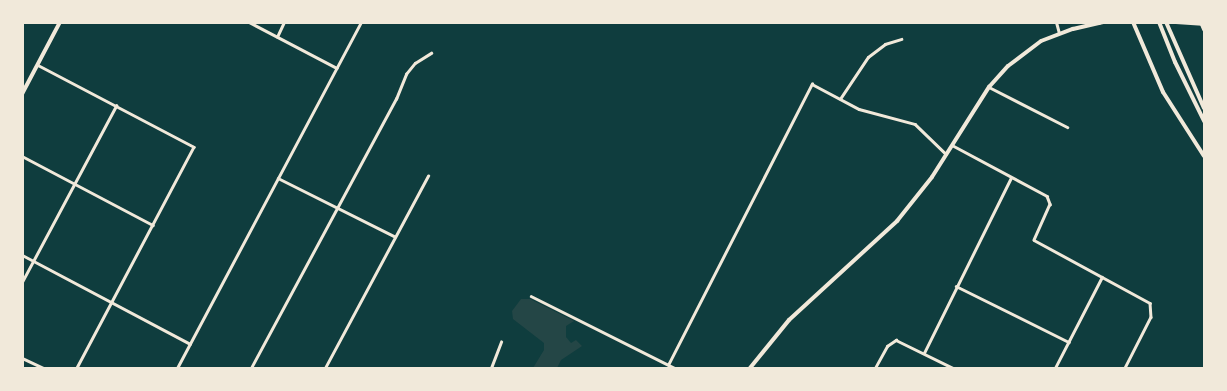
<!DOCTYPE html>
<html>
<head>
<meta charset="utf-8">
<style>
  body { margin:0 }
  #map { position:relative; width:1227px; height:391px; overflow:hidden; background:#0f3d3e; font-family:"Source Sans 3",sans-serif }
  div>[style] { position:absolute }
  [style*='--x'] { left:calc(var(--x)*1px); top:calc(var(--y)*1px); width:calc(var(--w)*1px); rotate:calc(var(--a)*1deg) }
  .green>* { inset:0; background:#244646 }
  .minor>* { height:2.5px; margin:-1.25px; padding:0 1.25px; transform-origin:1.25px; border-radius:1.25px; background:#f1e9da }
  .tertiary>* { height:3px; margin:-1.5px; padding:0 1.5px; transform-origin:1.5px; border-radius:1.5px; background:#f1e9da }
  .secondary>* { height:4px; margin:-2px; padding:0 2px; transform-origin:2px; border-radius:2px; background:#f1e9da }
  .primary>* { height:4px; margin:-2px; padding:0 2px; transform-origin:2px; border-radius:2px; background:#f1e9da }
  span { translate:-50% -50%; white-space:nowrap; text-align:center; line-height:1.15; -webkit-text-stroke:4px #f1e9da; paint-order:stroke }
  .frame { position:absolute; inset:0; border:24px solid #f1e9da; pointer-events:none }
</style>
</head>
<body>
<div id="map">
  <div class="green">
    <div style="clip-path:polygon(521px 299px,530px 299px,574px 321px,566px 326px,566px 337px,571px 343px,576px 340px,582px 346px,561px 360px,557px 368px,533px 368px,544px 350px,544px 343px,513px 319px,512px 311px)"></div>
  </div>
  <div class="minor">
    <div style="--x:249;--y:22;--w:99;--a:27.6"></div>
    <div style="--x:277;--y:37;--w:17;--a:-65"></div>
    <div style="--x:38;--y:65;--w:176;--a:27.7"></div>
    <div style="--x:194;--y:147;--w:250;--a:117.9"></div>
    <div style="--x:989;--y:87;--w:88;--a:27.1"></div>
    <div style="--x:840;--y:99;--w:50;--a:-56.3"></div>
    <div style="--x:868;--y:57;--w:21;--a:-37"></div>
    <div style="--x:885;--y:44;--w:17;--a:-17"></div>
    <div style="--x:952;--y:145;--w:108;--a:28.2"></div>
    <div style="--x:1047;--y:196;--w:9;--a:69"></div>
    <div style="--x:1050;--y:204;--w:39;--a:114"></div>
    <div style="--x:1034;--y:240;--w:132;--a:28.5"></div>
    <div style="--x:1150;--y:303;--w:14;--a:86"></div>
    <div style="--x:1151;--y:317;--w:57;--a:117"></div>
    <div style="--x:22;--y:156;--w:148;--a:27.8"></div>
    <div style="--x:278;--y:178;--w:130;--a:26.6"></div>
    <div style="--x:22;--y:282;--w:200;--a:-61.9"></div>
    <div style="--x:956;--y:286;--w:126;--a:26.4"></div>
    <div style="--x:531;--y:296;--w:161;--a:26.6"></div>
    <div style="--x:924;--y:353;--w:195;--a:-63.6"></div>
    <div style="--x:22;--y:358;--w:23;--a:25"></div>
    <div style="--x:668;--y:365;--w:316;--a:-62.9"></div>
    <div style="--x:812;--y:84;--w:53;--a:28"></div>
    <div style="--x:859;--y:109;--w:58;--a:15"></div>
    <div style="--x:915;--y:124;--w:43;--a:44.1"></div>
    <div style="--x:251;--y:368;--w:306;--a:-61.7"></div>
    <div style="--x:396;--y:99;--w:27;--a:-68"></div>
    <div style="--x:406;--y:74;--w:14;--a:-51"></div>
    <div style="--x:415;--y:63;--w:19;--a:-32"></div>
    <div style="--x:325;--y:368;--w:218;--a:-61.8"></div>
    <div style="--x:491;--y:368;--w:28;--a:-69"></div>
    <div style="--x:875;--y:368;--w:25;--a:-61"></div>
    <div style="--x:887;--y:346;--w:11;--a:-34"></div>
    <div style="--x:896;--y:340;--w:64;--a:26.2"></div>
    <div style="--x:1055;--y:368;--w:102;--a:-62.7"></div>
  </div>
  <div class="tertiary">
    <div style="--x:1056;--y:22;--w:11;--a:75"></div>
    <div style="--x:22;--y:255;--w:190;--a:27.9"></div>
    <div style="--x:177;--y:368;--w:392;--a:-62"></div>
  </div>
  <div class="secondary">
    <div style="--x:1176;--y:22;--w:26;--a:4"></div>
    <div style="--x:22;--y:94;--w:81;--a:-62.2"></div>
    <div style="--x:750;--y:368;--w:62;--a:-50.9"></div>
    <div style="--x:789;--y:320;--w:147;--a:-42.5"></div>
    <div style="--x:897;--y:221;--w:56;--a:-51.5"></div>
    <div style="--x:932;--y:177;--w:107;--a:-57.7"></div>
    <div style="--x:989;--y:87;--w:28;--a:-48"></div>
    <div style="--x:1008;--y:66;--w:41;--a:-37.1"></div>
    <div style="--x:1041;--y:41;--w:34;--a:-21"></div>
    <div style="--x:1073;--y:29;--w:32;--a:-13"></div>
  </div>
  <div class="primary">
    <div style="--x:1133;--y:22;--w:76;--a:66.8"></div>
    <div style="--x:1163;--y:92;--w:76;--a:57.4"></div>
    <div style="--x:1159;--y:22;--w:43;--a:68.2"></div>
    <div style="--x:1175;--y:62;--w:66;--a:63.8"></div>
    <div style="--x:1166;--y:22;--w:94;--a:66.2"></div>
    <div style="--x:1201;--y:22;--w:8;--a:67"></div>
    <div style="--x:1099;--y:23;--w:2;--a:-27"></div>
  </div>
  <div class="frame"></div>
</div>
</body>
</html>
